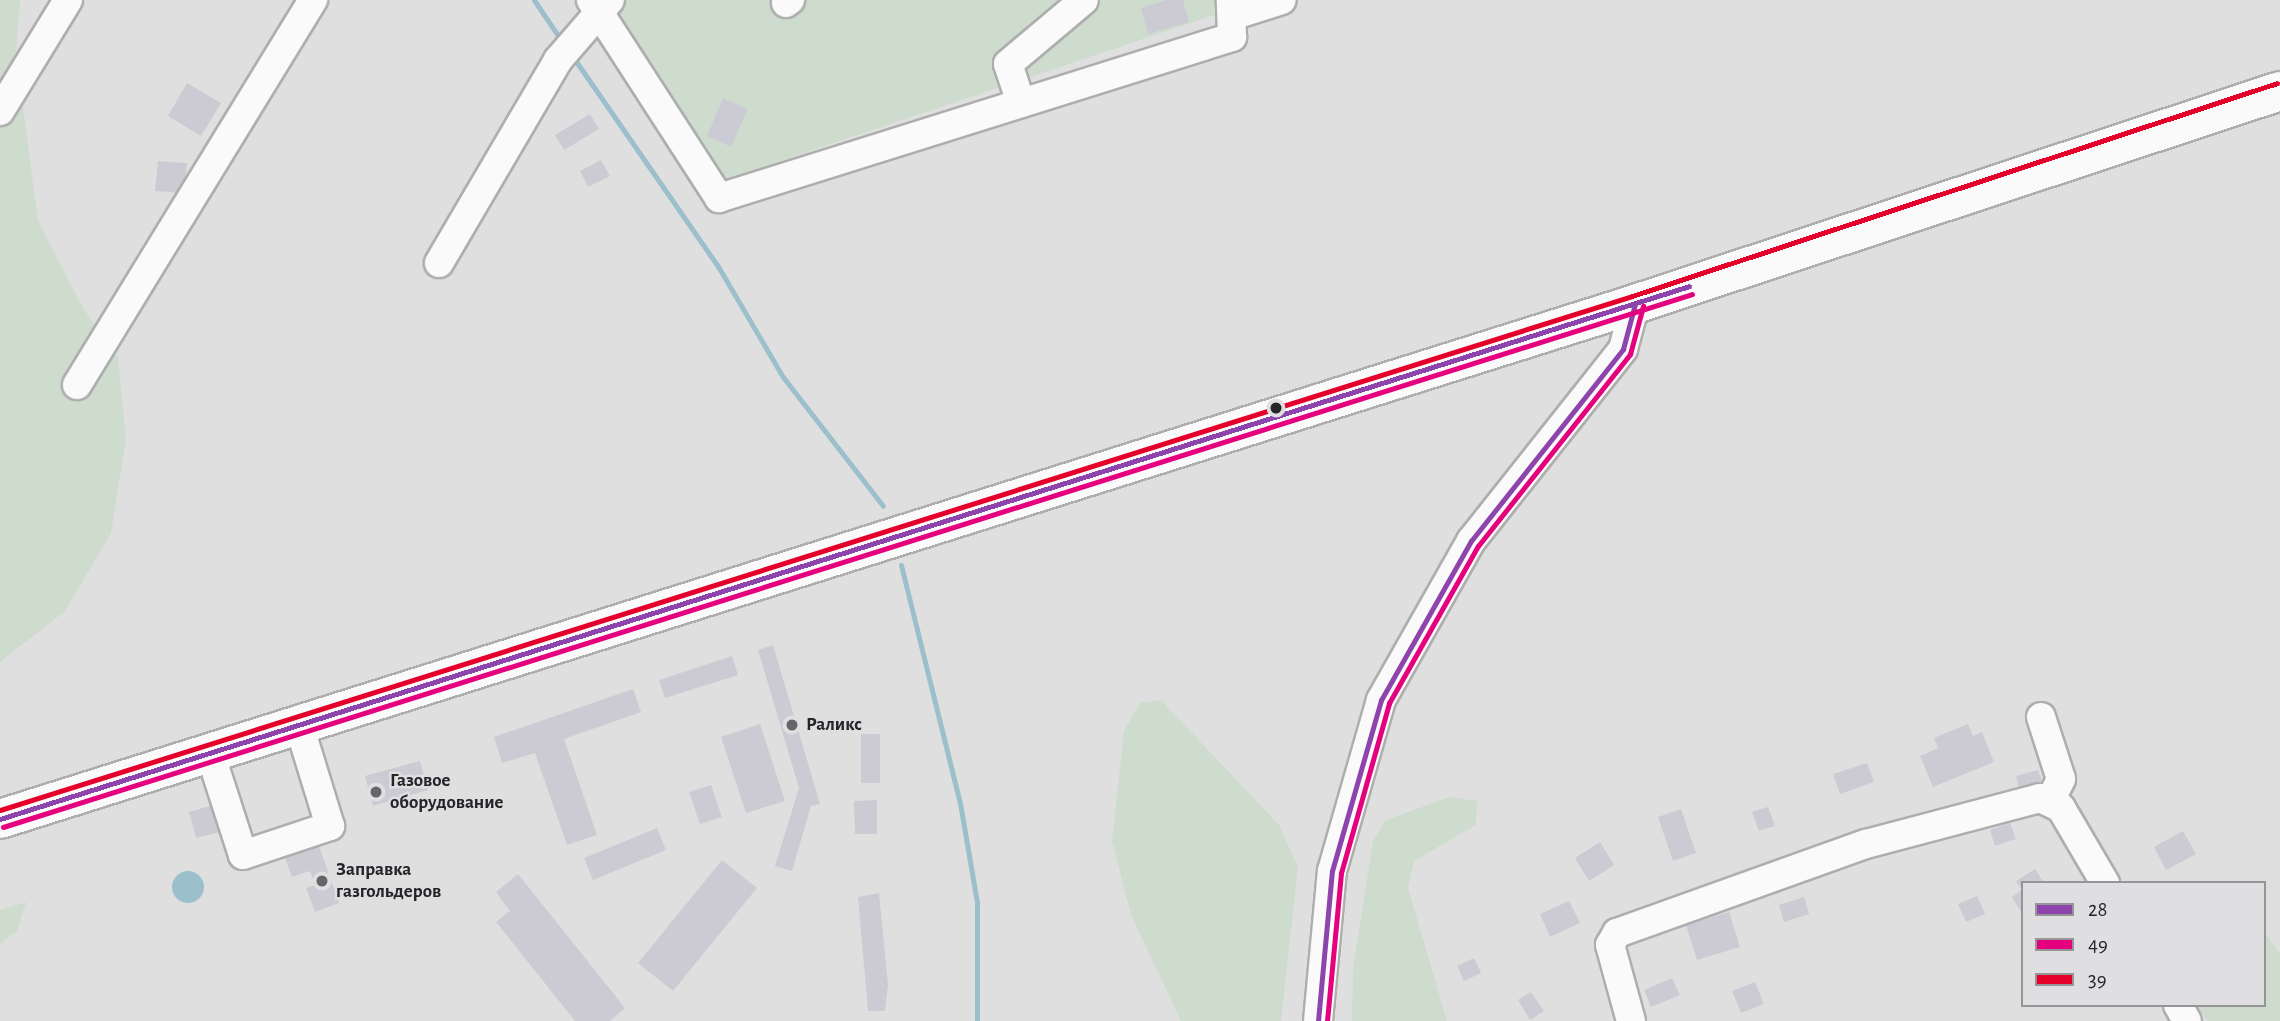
<!DOCTYPE html>
<html>
<head>
<meta charset="utf-8">
<style>
  body { margin:0 }
  #map { position:relative; width:2280px; height:1021px; overflow:hidden; background:#dfdfe0; font-family:"Alegreya Sans",sans-serif }
  div>[style] { position:absolute }
  [style*='--x'] { left:calc(var(--x)*1px); top:calc(var(--y)*1px); width:calc(var(--w)*1px); rotate:calc(var(--a)*1deg) }
  .green>* { inset:0; background:#cedcce }
  .water>* { inset:0; background:#9bc0cb }
  .round { border-radius:50% }
  .stream>* { height:5px; margin:-2.5px; padding:0 2.5px; transform-origin:2.5px; border-radius:2.5px; background:#9bc0cb }
  .building>* { inset:0; background:#cccbd4 }
  .roads { filter:drop-shadow(2px 0 #aeaeae) drop-shadow(-2px 0 #aeaeae) drop-shadow(0 2px #aeaeae) drop-shadow(0 -2px #aeaeae) }
  .minor>* { height:28px; margin:-14px; padding:0 14px; transform-origin:14px; border-radius:14px; background:#fafafa }
  .highway>* { height:38px; margin:-19px; padding:0 19px; transform-origin:19px; border-radius:19px; background:#fafafa }
  .bus-1>* { height:5px; margin:-2.5px; padding:0 2.5px; transform-origin:2.5px; border-radius:2.5px; background:#8e44ad }
  .bus-2>* { height:5px; margin:-2.5px; padding:0 2.5px; transform-origin:2.5px; border-radius:2.5px; background:#e5007d }
  .bus-3>* { height:5px; margin:-2.5px; padding:0 2.5px; transform-origin:2.5px; border-radius:2.5px; background:#e4002b }
  .dots>* { width:19px; height:19px; translate:-50% -50%; box-sizing:border-box; border:4px solid #dfdee1; border-radius:50% }
  span { translate:-50% -50%; white-space:nowrap; text-align:center; line-height:1.15; -webkit-text-stroke:5px #dfdee1; paint-order:stroke }
  .poi-label { font-size:19px; color:#252426; font-weight:700 }
  .left { translate:0 -50%; text-align:left }
  .legend { position:absolute; left:2021px; top:881px; width:245px; height:126px; box-sizing:border-box; background:#dfdee1; border:2px solid #959496; margin:0; padding:9px 12px; list-style:none; font-size:21px; color:#252426 }
  .legend li { display:flex; align-items:center; gap:14px; height:35px }
  .legend b { width:35px; border:2px solid #959496 }
</style>
</head>
<body>
<div id="map">
  <div class="green">
    <div style="clip-path:polygon(0 0,20px 0,16px 54px,38px 221px,83px 308px,118px 357px,126px 439px,111px 533px,65px 611px,0 662px)"></div>
    <div style="clip-path:polygon(582px 0,1249px 0,1250px 3px,712px 184px)"></div>
    <div style="clip-path:polygon(1161px 700px,1279px 825px,1298px 867px,1281px 1021px,1181px 1021px,1131px 915px,1112px 841px,1124px 731px,1140px 703px)"></div>
    <div style="clip-path:polygon(1450px 797px,1477px 801px,1476px 825px,1414px 861px,1408px 888px,1447px 1021px,1352px 1021px,1353px 968px,1373px 841px,1386px 820px)"></div>
    <div style="clip-path:polygon(26px 902px,17px 931px,0 944px,0 910px)"></div>
    <div style="clip-path:polygon(2264px 932px,2280px 954px,2280px 1021px,2207px 1021px,2197px 1005px,2264px 1005px)"></div>
  </div>
  <div class="water">
    <div class="round" style="left:172px;top:871px;width:32px;height:32px"></div>
  </div>
  <div class="stream">
    <div style="--x:534;--y:0;--w:52;--a:56"></div>
    <div style="--x:573;--y:57;--w:257;--a:55.3"></div>
    <div style="--x:719;--y:268;--w:126;--a:59.6"></div>
    <div style="--x:783;--y:377;--w:163;--a:52.2"></div>
    <div style="--x:901;--y:565;--w:245;--a:76.1"></div>
    <div style="--x:960;--y:803;--w:100;--a:80.3"></div>
    <div style="--x:977;--y:902;--w:119;--a:90"></div>
  </div>
  <div class="building">
    <div style="clip-path:polygon(1167px 0,1183px 0,1189px 22px,1148px 34px,1141px 8px)"></div>
    <div style="clip-path:polygon(187px 83px,221px 103px,201px 136px,168px 116px)"></div>
    <div style="clip-path:polygon(723px 98px,748px 109px,731px 147px,707px 136px)"></div>
    <div style="clip-path:polygon(590px 114px,599px 129px,564px 150px,555px 135px)"></div>
    <div style="clip-path:polygon(601px 160px,610px 176px,588px 187px,580px 171px)"></div>
    <div style="clip-path:polygon(158px 161px,187px 163px,184px 193px,155px 191px)"></div>
    <div style="clip-path:polygon(773px 645px,820px 804px,811px 806px,792px 871px,775px 866px,799px 788px,758px 650px)"></div>
    <div style="clip-path:polygon(732px 656px,738px 675px,665px 698px,659px 680px)"></div>
    <div style="clip-path:polygon(633px 689px,641px 712px,564px 739px,597px 835px,567px 845px,535px 753px,502px 763px,494px 737px)"></div>
    <div style="clip-path:polygon(760px 724px,785px 801px,746px 813px,721px 737px)"></div>
    <div style="clip-path:polygon(1968px 724px,1973px 736px,1982px 732px,1994px 762px,1933px 787px,1920px 756px,1938px 748px,1934px 738px)"></div>
    <div style="clip-path:polygon(861px 734px,880px 734px,880px 783px,861px 783px)"></div>
    <div style="clip-path:polygon(420px 761px,428px 790px,373px 806px,365px 776px)"></div>
    <div style="clip-path:polygon(1867px 763px,1874px 782px,1840px 794px,1833px 774px)"></div>
    <div style="clip-path:polygon(2038px 770px,2042px 781px,2019px 788px,2016px 776px)"></div>
    <div style="clip-path:polygon(711px 785px,722px 817px,700px 824px,689px 792px)"></div>
    <div style="clip-path:polygon(877px 800px,877px 834px,855px 834px,854px 801px)"></div>
    <div style="clip-path:polygon(213px 805px,220px 832px,196px 838px,189px 812px)"></div>
    <div style="clip-path:polygon(1768px 807px,1775px 826px,1759px 831px,1752px 812px)"></div>
    <div style="clip-path:polygon(1681px 809px,1696px 853px,1673px 861px,1658px 817px)"></div>
    <div style="clip-path:polygon(2010px 823px,2016px 839px,1995px 846px,1990px 830px)"></div>
    <div style="clip-path:polygon(657px 828px,666px 850px,593px 880px,584px 858px)"></div>
    <div style="clip-path:polygon(2183px 831px,2196px 854px,2166px 870px,2154px 847px)"></div>
    <div style="clip-path:polygon(1600px 842px,1614px 865px,1589px 881px,1575px 858px)"></div>
    <div style="clip-path:polygon(319px 846px,339px 903px,315px 912px,306px 888px,315px 885px,310px 871px,292px 877px,285px 858px)"></div>
    <div style="clip-path:polygon(722px 860px,757px 888px,673px 991px,638px 963px)"></div>
    <div style="clip-path:polygon(2035px 869px,2044px 883px,2023px 883px,2023px 915px,2012px 897px,2022px 890px,2016px 881px)"></div>
    <div style="clip-path:polygon(518px 874px,625px 1008px,610px 1021px,575px 1021px,496px 922px,510px 911px,496px 892px)"></div>
    <div style="clip-path:polygon(879px 893px,888px 985px,885px 1011px,868px 1011px,858px 897px)"></div>
    <div style="clip-path:polygon(1977px 896px,1985px 914px,1966px 922px,1958px 904px)"></div>
    <div style="clip-path:polygon(1804px 897px,1809px 914px,1784px 922px,1779px 905px)"></div>
    <div style="clip-path:polygon(1569px 901px,1580px 923px,1550px 937px,1540px 914px)"></div>
    <div style="clip-path:polygon(1729px 912px,1740px 947px,1697px 960px,1686px 925px)"></div>
    <div style="clip-path:polygon(1474px 958px,1481px 973px,1464px 981px,1457px 966px)"></div>
    <div style="clip-path:polygon(1672px 978px,1680px 995px,1651px 1007px,1644px 990px)"></div>
    <div style="clip-path:polygon(1755px 982px,1764px 1004px,1741px 1013px,1732px 991px)"></div>
    <div style="clip-path:polygon(1531px 992px,1544px 1011px,1530px 1020px,1518px 1000px)"></div>
  </div>
  <div class="roads">
    <div class="minor">
      <div style="--x:591;--y:0;--w:236;--a:57.1"></div>
      <div style="--x:719;--y:198;--w:538;--a:-17.42"></div>
      <div style="--x:1232;--y:37;--w:37;--a:-92"></div>
      <div style="--x:786;--y:3;--w:5;--a:-37"></div>
      <div style="--x:1232;--y:16;--w:52;--a:-17.7"></div>
      <div style="--x:1021;--y:103;--w:41;--a:-108.4"></div>
      <div style="--x:1008;--y:64;--w:99;--a:-40.1"></div>
      <div style="--x:0;--y:111;--w:130;--a:-58.5"></div>
      <div style="--x:439;--y:263;--w:235;--a:-59.6"></div>
      <div style="--x:558;--y:60;--w:79;--a:-49.1"></div>
      <div style="--x:77;--y:385;--w:452;--a:-58.5"></div>
      <div style="--x:2041;--y:717;--w:65;--a:72.1"></div>
      <div style="--x:2061;--y:779;--w:25;--a:116"></div>
      <div style="--x:210;--y:753;--w:107;--a:72.1"></div>
      <div style="--x:243;--y:855;--w:92;--a:-18.4"></div>
      <div style="--x:330;--y:826;--w:106;--a:-107.1"></div>
      <div style="--x:2178;--y:1005;--w:18;--a:61"></div>
      <div style="--x:1318;--y:1021;--w:151;--a:-84.7"></div>
      <div style="--x:1332;--y:871;--w:178;--a:-74"></div>
      <div style="--x:1381;--y:700;--w:183;--a:-60.5"></div>
      <div style="--x:1471;--y:541;--w:245;--a:-51.6"></div>
      <div style="--x:1623;--y:349;--w:47;--a:-75.1"></div>
      <div style="--x:1631;--y:1021;--w:79;--a:-105.4"></div>
      <div style="--x:1610;--y:945;--w:14;--a:-60"></div>
      <div style="--x:1617;--y:933;--w:264;--a:-19.7"></div>
      <div style="--x:1866;--y:844;--w:180;--a:-14.8"></div>
      <div style="--x:2040;--y:798;--w:23;--a:25"></div>
      <div style="--x:2061;--y:808;--w:87;--a:59.6"></div>
    </div>
    <div class="highway">
      <div style="--x:0;--y:819;--w:1714;--a:-17.48"></div>
      <div style="--x:1635;--y:304;--w:679;--a:-18.27"></div>
    </div>
  </div>
  <div class="bus-1">
    <div style="--x:0;--y:819;--w:1771;--a:-17.51"></div>
    <div style="--x:1318;--y:1021;--w:151;--a:-84.7"></div>
    <div style="--x:1332;--y:871;--w:178;--a:-74"></div>
    <div style="--x:1381;--y:700;--w:183;--a:-60.5"></div>
    <div style="--x:1471;--y:541;--w:245;--a:-51.6"></div>
    <div style="--x:1623;--y:349;--w:47;--a:-75.1"></div>
  </div>
  <div class="bus-2">
    <div style="--x:3;--y:827;--w:1771;--a:-17.51"></div>
    <div style="--x:1327;--y:1021;--w:149;--a:-84.6"></div>
    <div style="--x:1341;--y:873;--w:177;--a:-74.2"></div>
    <div style="--x:1389;--y:703;--w:180;--a:-60.5"></div>
    <div style="--x:1478;--y:546;--w:245;--a:-51.6"></div>
    <div style="--x:1630;--y:354;--w:50;--a:-74.8"></div>
  </div>
  <div class="bus-3">
    <div style="--x:0;--y:810;--w:1711;--a:-17.48"></div>
    <div style="--x:1632;--y:296;--w:679;--a:-18.27"></div>
  </div>
  <div class="dots">
    <div style="left:1276px;top:408px;background:#252426"></div>
    <div style="left:792px;top:725px;background:#666567"></div>
    <div style="left:376px;top:792px;background:#666567"></div>
    <div style="left:322px;top:881px;background:#666567"></div>
  </div>
  <div class="poi-label">
    <span class="left" style="left:806px;top:725px">Раликс</span>
    <span class="left" style="left:390px;top:792px">Газовое<br>оборудование</span>
    <span class="left" style="left:336px;top:881px">Заправка<br>газгольдеров</span>
  </div>
  <ul class="legend">
  <li><b style="height:9px;background:#8e44ad"></b>28</li>
  <li><b style="height:9px;background:#e5007d"></b>49</li>
  <li><b style="height:9px;background:#e4002b"></b>39</li>
  </ul>
</div>
</body>
</html>
